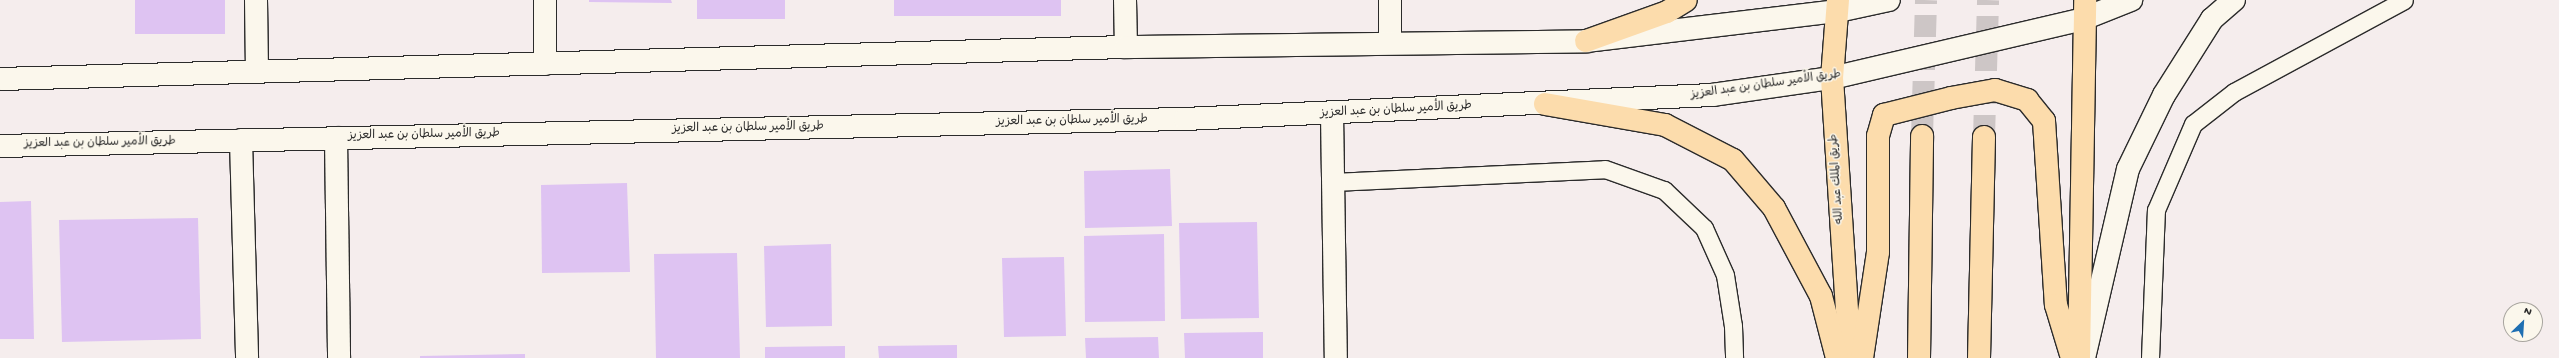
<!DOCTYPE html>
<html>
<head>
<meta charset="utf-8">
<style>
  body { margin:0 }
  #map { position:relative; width:2559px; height:358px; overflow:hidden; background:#f5eded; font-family:"Gochi Hand","Playpen Sans Arabic",sans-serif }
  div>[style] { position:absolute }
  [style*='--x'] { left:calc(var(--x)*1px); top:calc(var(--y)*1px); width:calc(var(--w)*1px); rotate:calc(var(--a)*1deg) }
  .building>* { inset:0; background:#dec3f2 }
  .highway-tunnel>* { height:22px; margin-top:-11px; transform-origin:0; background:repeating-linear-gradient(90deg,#cdc6c6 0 22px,transparent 0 33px) }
  .roads { filter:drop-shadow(1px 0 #2b2b2b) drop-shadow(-1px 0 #2b2b2b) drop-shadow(0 1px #2b2b2b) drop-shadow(0 -1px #2b2b2b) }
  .lane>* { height:17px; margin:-8.5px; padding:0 8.5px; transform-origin:8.5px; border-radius:8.5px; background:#fbf7ec }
  .street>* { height:22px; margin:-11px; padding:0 11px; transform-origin:11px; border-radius:11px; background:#fbf7ec }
  .secondary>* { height:22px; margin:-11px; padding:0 11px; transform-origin:11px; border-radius:11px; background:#fbf7ec }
  .primary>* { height:22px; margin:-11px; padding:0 11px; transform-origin:11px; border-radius:11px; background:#fcdcac }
  .highway>* { height:22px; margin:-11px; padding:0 11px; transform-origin:11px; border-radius:11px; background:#fcdcac }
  span { translate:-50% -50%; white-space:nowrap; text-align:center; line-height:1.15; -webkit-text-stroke:3px #fbf7ec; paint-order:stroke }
  .street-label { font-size:12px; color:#2b2b2b }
  .north { position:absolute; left:2503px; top:302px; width:40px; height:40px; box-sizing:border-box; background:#fbf7ec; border:1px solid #a8a59f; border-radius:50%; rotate:25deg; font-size:11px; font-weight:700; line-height:16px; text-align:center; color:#2b2b2b }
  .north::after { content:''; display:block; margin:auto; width:14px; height:18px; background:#1f6fb2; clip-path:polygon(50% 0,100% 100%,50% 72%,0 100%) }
</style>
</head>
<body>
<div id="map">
  <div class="building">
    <div style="clip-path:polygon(135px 0,225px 0,225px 34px,135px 34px)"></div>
    <div style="clip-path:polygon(589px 0,671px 0,672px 3px,589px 2px)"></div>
    <div style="clip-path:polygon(697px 0,785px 0,785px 19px,697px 19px)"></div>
    <div style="clip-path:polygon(894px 0,1061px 0,1061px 16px,894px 16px)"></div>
    <div style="clip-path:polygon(1170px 169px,1172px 226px,1085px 228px,1084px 171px)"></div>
    <div style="clip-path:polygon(627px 183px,630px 272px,542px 273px,541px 185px)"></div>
    <div style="clip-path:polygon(31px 201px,34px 339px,0 339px,0 202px)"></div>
    <div style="clip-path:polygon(198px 218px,201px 339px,62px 342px,59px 220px)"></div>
    <div style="clip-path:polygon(1257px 222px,1259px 318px,1181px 319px,1179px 223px)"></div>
    <div style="clip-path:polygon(1164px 234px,1165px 321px,1085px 322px,1084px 236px)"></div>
    <div style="clip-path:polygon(831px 244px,832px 326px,766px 327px,764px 246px)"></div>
    <div style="clip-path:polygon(737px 253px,740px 358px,656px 358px,654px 254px)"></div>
    <div style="clip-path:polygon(1064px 257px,1066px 336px,1004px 337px,1002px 258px)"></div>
    <div style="clip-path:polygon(1263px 332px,1263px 358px,1185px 358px,1184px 333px)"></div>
    <div style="clip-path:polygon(1158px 337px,1159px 358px,1086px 358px,1085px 338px)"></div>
    <div style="clip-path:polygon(957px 345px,957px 358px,879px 358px,878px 346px)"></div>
    <div style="clip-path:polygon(845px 346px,845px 358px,765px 358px,765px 347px)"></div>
    <div style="clip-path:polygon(525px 354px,525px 358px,420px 358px,420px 356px)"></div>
  </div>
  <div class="highway-tunnel">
    <div style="--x:1922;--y:136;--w:136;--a:-88.3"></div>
    <div style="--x:1984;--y:137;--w:137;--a:-88.3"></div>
  </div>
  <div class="roads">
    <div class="lane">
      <div style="--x:1333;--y:182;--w:272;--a:-2.7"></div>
      <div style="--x:1605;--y:169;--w:63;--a:19.6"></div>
      <div style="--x:1664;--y:190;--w:55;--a:43.5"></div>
      <div style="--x:1704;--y:228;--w:51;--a:65.9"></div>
      <div style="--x:1725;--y:275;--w:52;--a:81.1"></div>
      <div style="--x:1733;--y:326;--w:32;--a:88"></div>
      <div style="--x:2150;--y:358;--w:148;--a:-87.7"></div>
      <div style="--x:2156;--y:210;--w:94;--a:-66.7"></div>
      <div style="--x:2193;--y:124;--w:52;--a:-38"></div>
      <div style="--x:2234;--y:92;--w:193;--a:-28.4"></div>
    </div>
    <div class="street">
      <div style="--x:256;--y:0;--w:72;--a:89.2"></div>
      <div style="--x:545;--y:0;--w:64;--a:90"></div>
      <div style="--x:1125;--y:0;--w:47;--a:88.8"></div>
      <div style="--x:1390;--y:0;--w:42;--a:90"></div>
      <div style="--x:1332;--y:114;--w:244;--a:89.1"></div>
      <div style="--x:336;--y:138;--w:220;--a:89.2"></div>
      <div style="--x:241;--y:140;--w:218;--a:88.4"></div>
    </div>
    <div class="secondary">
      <div style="--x:0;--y:79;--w:1126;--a:-1.63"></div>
      <div style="--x:1126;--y:47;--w:460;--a:-0.7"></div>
      <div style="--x:1586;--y:41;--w:254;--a:-6.8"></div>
      <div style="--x:1838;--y:11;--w:52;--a:-12.2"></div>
      <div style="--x:0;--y:146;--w:1185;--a:-1.31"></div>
      <div style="--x:1185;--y:119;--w:528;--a:-2.61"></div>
      <div style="--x:1712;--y:95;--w:121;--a:-8.1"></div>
      <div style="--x:1832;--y:78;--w:258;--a:-13.2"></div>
      <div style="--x:2083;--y:19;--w:52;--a:-21.6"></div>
      <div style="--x:2084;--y:358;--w:194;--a:-76.9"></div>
      <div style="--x:2128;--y:169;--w:82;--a:-64.1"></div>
      <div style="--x:2164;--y:95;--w:90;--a:-57.7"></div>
      <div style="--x:2212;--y:19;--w:29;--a:-41"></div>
    </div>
    <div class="primary">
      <div style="--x:1838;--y:0;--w:78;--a:94.4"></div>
      <div style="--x:1832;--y:78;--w:281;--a:86.3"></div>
      <div style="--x:1586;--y:41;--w:86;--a:-19.7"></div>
      <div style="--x:1667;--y:12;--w:22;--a:-32"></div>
      <div style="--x:1545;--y:104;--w:122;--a:9.9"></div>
      <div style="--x:1665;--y:125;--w:76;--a:27.2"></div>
      <div style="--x:1733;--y:160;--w:63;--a:49.5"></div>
      <div style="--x:1774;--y:208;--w:100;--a:61.9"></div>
      <div style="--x:1821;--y:296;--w:64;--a:75.5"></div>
      <div style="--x:1862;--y:358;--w:107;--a:-81.4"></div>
      <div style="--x:1878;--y:252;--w:116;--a:-90"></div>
      <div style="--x:1878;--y:136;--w:22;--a:-74"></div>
      <div style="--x:1884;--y:115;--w:69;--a:-14.2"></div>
      <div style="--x:1951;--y:98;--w:45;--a:-10.3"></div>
      <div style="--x:1995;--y:90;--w:34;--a:17"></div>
      <div style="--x:2027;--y:100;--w:27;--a:51"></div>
      <div style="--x:2044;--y:121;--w:184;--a:86.3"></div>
      <div style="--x:2056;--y:305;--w:55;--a:73.2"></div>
      <div style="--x:2079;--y:358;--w:358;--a:-89"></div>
    </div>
    <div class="highway">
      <div style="--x:1919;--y:358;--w:222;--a:-89.2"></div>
      <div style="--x:1979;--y:358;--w:221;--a:-88.7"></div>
    </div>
  </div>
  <div class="street-label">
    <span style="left:1766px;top:86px;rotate:-8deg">طريق الأمير سلطان بن عبد العزيز</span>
    <span style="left:1396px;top:111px;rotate:-3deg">طريق الأمير سلطان بن عبد العزيز</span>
    <span style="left:1072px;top:122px;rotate:-1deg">طريق الأمير سلطان بن عبد العزيز</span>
    <span style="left:748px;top:129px;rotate:-1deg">طريق الأمير سلطان بن عبد العزيز</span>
    <span style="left:424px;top:136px;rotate:-1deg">طريق الأمير سلطان بن عبد العزيز</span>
    <span style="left:100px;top:144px;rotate:-1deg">طريق الأمير سلطان بن عبد العزيز</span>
    <span style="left:1838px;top:179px;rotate:-94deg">طريق الملك عبد الله</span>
  </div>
  <div class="north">N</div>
</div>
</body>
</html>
